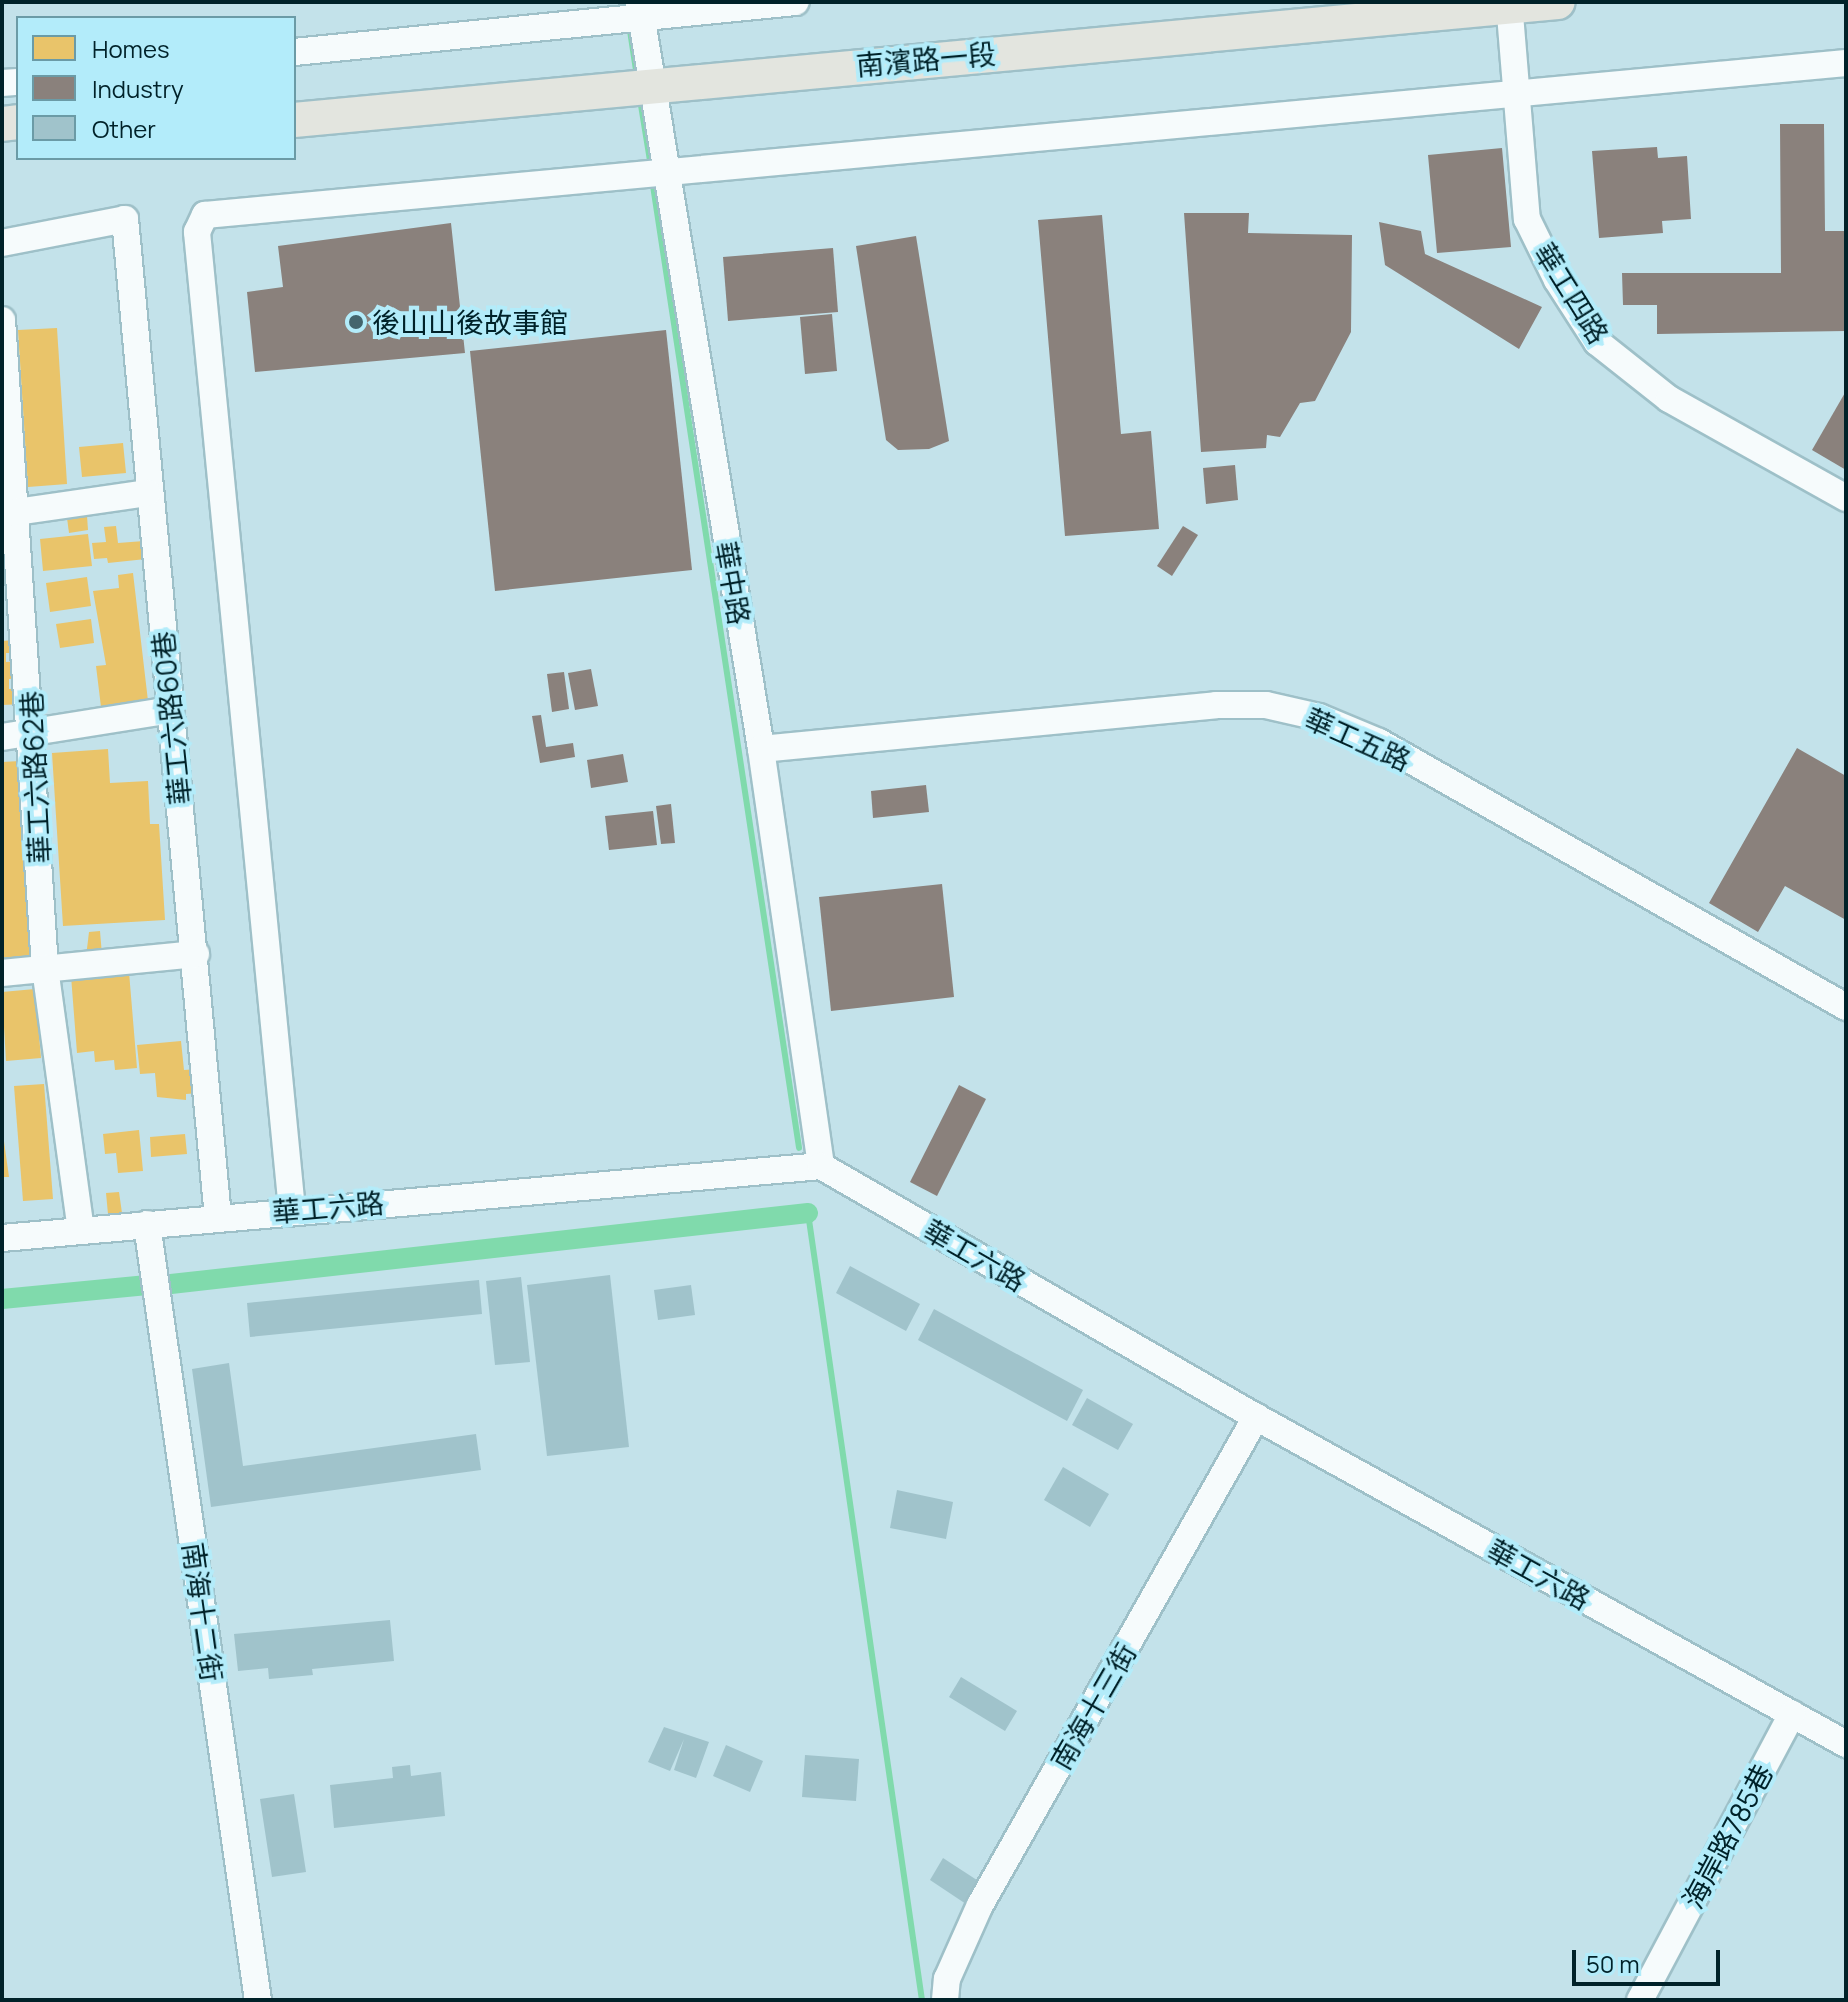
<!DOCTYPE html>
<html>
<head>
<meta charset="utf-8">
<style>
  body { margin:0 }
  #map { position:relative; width:1848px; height:2002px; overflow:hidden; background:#c3e2ea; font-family:Manrope,"Noto Sans TC",sans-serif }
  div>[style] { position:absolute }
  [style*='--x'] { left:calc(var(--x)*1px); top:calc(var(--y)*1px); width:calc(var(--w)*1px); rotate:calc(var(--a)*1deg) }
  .homes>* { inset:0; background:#e9c46a }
  .industry>* { inset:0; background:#8a817c }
  .stream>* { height:6px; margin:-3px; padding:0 3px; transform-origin:3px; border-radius:3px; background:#80daac }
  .canal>* { height:20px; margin:-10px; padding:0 10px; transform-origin:10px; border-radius:10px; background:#80daac }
  .building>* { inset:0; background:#a0c3cb }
  .roads { filter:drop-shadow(2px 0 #9ec0c8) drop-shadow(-2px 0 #9ec0c8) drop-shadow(0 2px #9ec0c8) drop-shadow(0 -2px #9ec0c8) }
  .minor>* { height:26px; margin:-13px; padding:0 13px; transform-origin:13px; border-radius:13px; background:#f6fbfc }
  .major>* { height:34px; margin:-17px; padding:0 17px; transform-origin:17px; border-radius:17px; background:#e3e5df }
  .dots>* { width:22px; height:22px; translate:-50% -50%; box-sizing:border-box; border:4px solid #b3ecfa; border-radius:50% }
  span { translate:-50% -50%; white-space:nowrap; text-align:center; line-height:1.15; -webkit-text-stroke:8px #b3ecfa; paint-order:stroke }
  .street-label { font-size:28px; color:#002229 }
  .poi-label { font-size:28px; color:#002229 }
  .left { translate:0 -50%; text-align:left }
  .frame { position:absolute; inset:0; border:4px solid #002229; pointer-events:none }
  .legend { position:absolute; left:16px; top:16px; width:280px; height:144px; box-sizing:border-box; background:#b3ecfa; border:2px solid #6b9ba6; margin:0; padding:10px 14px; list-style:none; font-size:24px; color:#002229 }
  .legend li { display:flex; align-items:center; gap:16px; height:40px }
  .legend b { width:40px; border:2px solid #6b9ba6 }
  .scale { position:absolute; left:1572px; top:1950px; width:148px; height:36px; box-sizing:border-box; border:4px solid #002229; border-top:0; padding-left:10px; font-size:24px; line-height:28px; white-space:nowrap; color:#002229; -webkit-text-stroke:6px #b3ecfa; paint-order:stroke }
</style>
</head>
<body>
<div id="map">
  <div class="homes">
    <div style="clip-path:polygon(57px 328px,67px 484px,28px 487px,18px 330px)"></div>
    <div style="clip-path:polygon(123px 443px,126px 473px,82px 477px,79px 447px)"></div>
    <div style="clip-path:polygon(87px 516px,88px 530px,69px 533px,67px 518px)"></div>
    <div style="clip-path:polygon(116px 526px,118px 543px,144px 541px,146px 559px,108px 563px,107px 558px,94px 559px,92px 543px,106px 542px,104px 527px)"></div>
    <div style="clip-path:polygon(88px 534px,92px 566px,43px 571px,40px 539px)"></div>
    <div style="clip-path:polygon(133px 573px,148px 701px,101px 707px,96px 666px,106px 665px,93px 591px,119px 588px,118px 575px)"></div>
    <div style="clip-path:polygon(87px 577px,91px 606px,50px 612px,46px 583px)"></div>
    <div style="clip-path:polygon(91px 619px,94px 643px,60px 648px,56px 624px)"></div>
    <div style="clip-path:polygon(15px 640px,16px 653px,6px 653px,6px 662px,19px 661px,20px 678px,9px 679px,9px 689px,23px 688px,25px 704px,2px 705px,2px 641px)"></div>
    <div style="clip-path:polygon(108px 749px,110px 783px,148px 781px,150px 824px,159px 824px,165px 920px,63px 926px,52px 753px)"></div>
    <div style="clip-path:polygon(20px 761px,37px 961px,2px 964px,2px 762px)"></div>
    <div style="clip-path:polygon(100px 931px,102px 955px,86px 957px,89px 932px)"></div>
    <div style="clip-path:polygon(129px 972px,137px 1068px,115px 1070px,114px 1060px,95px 1062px,94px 1051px,77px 1053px,71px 976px)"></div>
    <div style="clip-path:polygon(35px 989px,41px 1058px,6px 1061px,2px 992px)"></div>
    <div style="clip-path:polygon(181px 1041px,184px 1070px,198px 1069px,200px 1093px,186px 1094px,186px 1100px,157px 1097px,155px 1073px,140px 1074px,137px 1045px)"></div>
    <div style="clip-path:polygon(44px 1084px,53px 1199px,23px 1201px,14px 1086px)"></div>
    <div style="clip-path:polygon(2px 1127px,9px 1177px,2px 1177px)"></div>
    <div style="clip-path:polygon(139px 1130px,143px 1171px,118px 1173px,116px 1153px,105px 1154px,103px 1134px)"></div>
    <div style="clip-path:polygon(185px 1134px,187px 1154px,151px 1157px,150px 1137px)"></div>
    <div style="clip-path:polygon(119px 1192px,122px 1213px,108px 1214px,106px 1193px)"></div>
  </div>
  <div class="industry">
    <div style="clip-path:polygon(1780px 124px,1824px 124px,1825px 231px,1846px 231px,1846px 331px,1657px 334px,1657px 305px,1623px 305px,1622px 273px,1781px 273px)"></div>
    <div style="clip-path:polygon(1657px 147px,1658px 158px,1687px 156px,1691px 219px,1662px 221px,1663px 233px,1599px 238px,1592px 151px)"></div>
    <div style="clip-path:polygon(1502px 148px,1511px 247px,1437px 253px,1428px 155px)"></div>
    <div style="clip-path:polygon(1184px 213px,1249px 213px,1248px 233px,1352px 235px,1351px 332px,1315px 401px,1300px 403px,1280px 437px,1267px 435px,1266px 448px,1201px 452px)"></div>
    <div style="clip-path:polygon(1102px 215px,1121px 434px,1151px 431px,1159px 529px,1065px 536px,1038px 220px)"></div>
    <div style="clip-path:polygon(1379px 222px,1421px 231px,1425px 254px,1542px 307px,1519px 349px,1385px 265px)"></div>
    <div style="clip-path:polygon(451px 223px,465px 353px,255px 372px,247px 292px,283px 287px,278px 246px)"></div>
    <div style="clip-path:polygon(916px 236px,949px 441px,929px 449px,898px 450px,886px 440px,856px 246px)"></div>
    <div style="clip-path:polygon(833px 248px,838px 312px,728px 321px,723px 257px)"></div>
    <div style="clip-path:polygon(832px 314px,837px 371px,805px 374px,800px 317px)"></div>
    <div style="clip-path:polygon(666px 330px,692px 570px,495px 591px,470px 351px)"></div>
    <div style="clip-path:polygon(1846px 391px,1846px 470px,1812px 450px)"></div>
    <div style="clip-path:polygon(1235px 465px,1238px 500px,1206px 504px,1203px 468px)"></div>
    <div style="clip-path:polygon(1183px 526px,1198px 535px,1172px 576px,1157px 566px)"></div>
    <div style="clip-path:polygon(591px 669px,598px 706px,575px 710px,568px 673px)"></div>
    <div style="clip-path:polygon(564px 672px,569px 709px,552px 712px,547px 674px)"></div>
    <div style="clip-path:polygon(541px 715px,546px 747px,573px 743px,575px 757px,540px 763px,532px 716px)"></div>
    <div style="clip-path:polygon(1797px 748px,1846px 776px,1846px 920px,1785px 886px,1758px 932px,1709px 903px)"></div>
    <div style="clip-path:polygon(623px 754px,628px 782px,591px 788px,587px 760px)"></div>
    <div style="clip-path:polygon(926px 785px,929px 812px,873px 818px,871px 791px)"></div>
    <div style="clip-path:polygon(671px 804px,675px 843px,661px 844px,656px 806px)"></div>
    <div style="clip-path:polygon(653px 811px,657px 845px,609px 850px,605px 816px)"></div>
    <div style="clip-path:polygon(942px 884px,954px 997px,831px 1011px,819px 897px)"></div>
    <div style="clip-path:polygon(959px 1085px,986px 1099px,937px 1196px,910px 1182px)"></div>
  </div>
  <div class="stream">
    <div style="--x:629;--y:24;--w:54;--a:81.4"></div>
    <div style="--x:640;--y:99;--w:69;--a:80.8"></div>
    <div style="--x:652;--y:179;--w:980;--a:81.37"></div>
    <div style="--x:808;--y:1213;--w:795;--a:81.76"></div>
  </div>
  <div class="canal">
    <div style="--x:171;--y:1284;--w:641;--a:-6.36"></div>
    <div style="--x:2;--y:1299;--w:146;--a:-5.5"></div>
  </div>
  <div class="building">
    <div style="clip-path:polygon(850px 1266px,920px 1304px,906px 1331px,836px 1293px)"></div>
    <div style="clip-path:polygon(610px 1275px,629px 1447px,547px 1456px,527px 1285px)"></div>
    <div style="clip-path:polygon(521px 1277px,530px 1362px,495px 1365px,486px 1281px)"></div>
    <div style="clip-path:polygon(479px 1280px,482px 1314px,250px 1337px,247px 1303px)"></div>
    <div style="clip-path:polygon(691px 1285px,695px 1315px,658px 1320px,654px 1290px)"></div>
    <div style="clip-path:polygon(934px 1309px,1083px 1390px,1067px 1421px,918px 1340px)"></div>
    <div style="clip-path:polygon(229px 1363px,243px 1466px,476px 1434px,481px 1470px,211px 1507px,192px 1369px)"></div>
    <div style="clip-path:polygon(1087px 1398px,1133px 1424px,1118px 1450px,1072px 1425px)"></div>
    <div style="clip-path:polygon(1063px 1467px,1109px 1494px,1090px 1527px,1044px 1500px)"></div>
    <div style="clip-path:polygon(897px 1490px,953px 1502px,946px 1539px,890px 1528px)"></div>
    <div style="clip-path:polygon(390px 1620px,394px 1661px,312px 1669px,313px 1675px,269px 1679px,268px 1668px,238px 1671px,234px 1634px)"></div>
    <div style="clip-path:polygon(961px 1677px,1017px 1711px,1005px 1731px,949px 1697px)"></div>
    <div style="clip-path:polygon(664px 1727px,709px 1742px,696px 1778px,674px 1770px,684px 1739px,670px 1771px,648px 1762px)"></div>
    <div style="clip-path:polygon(726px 1745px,763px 1761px,750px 1792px,713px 1776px)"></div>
    <div style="clip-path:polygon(805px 1755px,859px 1759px,856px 1801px,802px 1797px)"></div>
    <div style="clip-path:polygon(410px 1765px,411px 1776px,441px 1772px,445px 1816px,334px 1828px,330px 1785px,393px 1778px,392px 1767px)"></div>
    <div style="clip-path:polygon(294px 1794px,306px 1872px,272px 1877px,260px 1799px)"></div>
    <div style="clip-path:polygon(943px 1858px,983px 1884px,969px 1906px,930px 1880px)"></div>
  </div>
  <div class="roads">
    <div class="minor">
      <div style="--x:639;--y:2;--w:757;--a:80.72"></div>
      <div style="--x:761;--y:749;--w:421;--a:81.8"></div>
      <div style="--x:1509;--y:2;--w:218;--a:85.3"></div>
      <div style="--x:1527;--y:219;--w:68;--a:63.8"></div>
      <div style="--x:1557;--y:280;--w:74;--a:57.2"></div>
      <div style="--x:1597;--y:342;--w:92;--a:38.4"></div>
      <div style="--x:1669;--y:399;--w:203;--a:29.2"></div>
      <div style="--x:294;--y:52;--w:504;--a:-5.69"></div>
      <div style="--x:2;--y:83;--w:16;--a:-4"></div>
      <div style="--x:2;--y:243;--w:125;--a:-11"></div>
      <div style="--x:125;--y:219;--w:1002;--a:84.68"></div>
      <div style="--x:2;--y:320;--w:649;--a:86.2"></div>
      <div style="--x:45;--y:968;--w:265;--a:82.2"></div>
      <div style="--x:2;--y:514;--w:147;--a:-8.2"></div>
      <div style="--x:2;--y:737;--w:170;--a:-9.1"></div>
      <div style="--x:761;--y:749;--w:457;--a:-5.5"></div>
      <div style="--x:1216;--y:705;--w:50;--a:0"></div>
      <div style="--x:1266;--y:705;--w:54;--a:12.8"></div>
      <div style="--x:1319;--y:717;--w:65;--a:22.6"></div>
      <div style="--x:1379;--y:742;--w:537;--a:29.57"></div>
      <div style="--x:2;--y:973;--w:195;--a:-5.6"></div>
      <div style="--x:292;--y:1210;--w:983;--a:-95.55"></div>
      <div style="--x:197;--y:232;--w:19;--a:-65"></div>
      <div style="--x:205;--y:215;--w:1648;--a:-5.29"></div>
      <div style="--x:147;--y:1224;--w:784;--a:81.86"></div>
      <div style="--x:2;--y:1238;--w:822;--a:-5.02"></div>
      <div style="--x:821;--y:1166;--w:502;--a:29.99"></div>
      <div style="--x:1256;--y:1417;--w:675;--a:29"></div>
      <div style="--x:945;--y:2000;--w:21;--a:-85"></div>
      <div style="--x:947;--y:1979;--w:81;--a:-66"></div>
      <div style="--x:980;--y:1905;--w:561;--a:-60.51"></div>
      <div style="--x:1640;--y:2000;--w:324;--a:-62"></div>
    </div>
    <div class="major">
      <div style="--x:294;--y:120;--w:1269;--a:-5.33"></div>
      <div style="--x:2;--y:124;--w:16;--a:-7"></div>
    </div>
  </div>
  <div class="dots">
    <div style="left:356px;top:322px;background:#44656d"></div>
  </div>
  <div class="street-label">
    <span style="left:926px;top:59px;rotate:-5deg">南濱路一段</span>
    <span style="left:1572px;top:293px;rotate:58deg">華工四路</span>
    <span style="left:733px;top:583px;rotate:80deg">華中路</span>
    <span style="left:171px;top:718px;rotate:-96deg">華工六路60巷</span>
    <span style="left:1358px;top:739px;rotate:24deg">華工五路</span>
    <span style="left:35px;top:777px;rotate:-93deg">華工六路62巷</span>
    <span style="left:328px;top:1207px;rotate:-5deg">華工六路</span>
    <span style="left:975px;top:1255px;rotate:30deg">華工六路</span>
    <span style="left:1539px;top:1574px;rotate:29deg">華工六路</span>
    <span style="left:203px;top:1612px;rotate:82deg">南海十二街</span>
    <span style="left:1093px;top:1706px;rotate:-60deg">南海十三街</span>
    <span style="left:1727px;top:1836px;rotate:-62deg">海岸路785巷</span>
  </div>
  <div class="poi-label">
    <span class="left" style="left:372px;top:322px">後山山後故事館</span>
  </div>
  <div class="frame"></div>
  <ul class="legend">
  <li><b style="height:22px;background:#e9c46a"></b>Homes</li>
  <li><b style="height:22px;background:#8a817c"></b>Industry</li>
  <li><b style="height:22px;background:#a0c3cb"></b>Other</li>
  </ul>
  <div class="scale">50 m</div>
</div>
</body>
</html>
